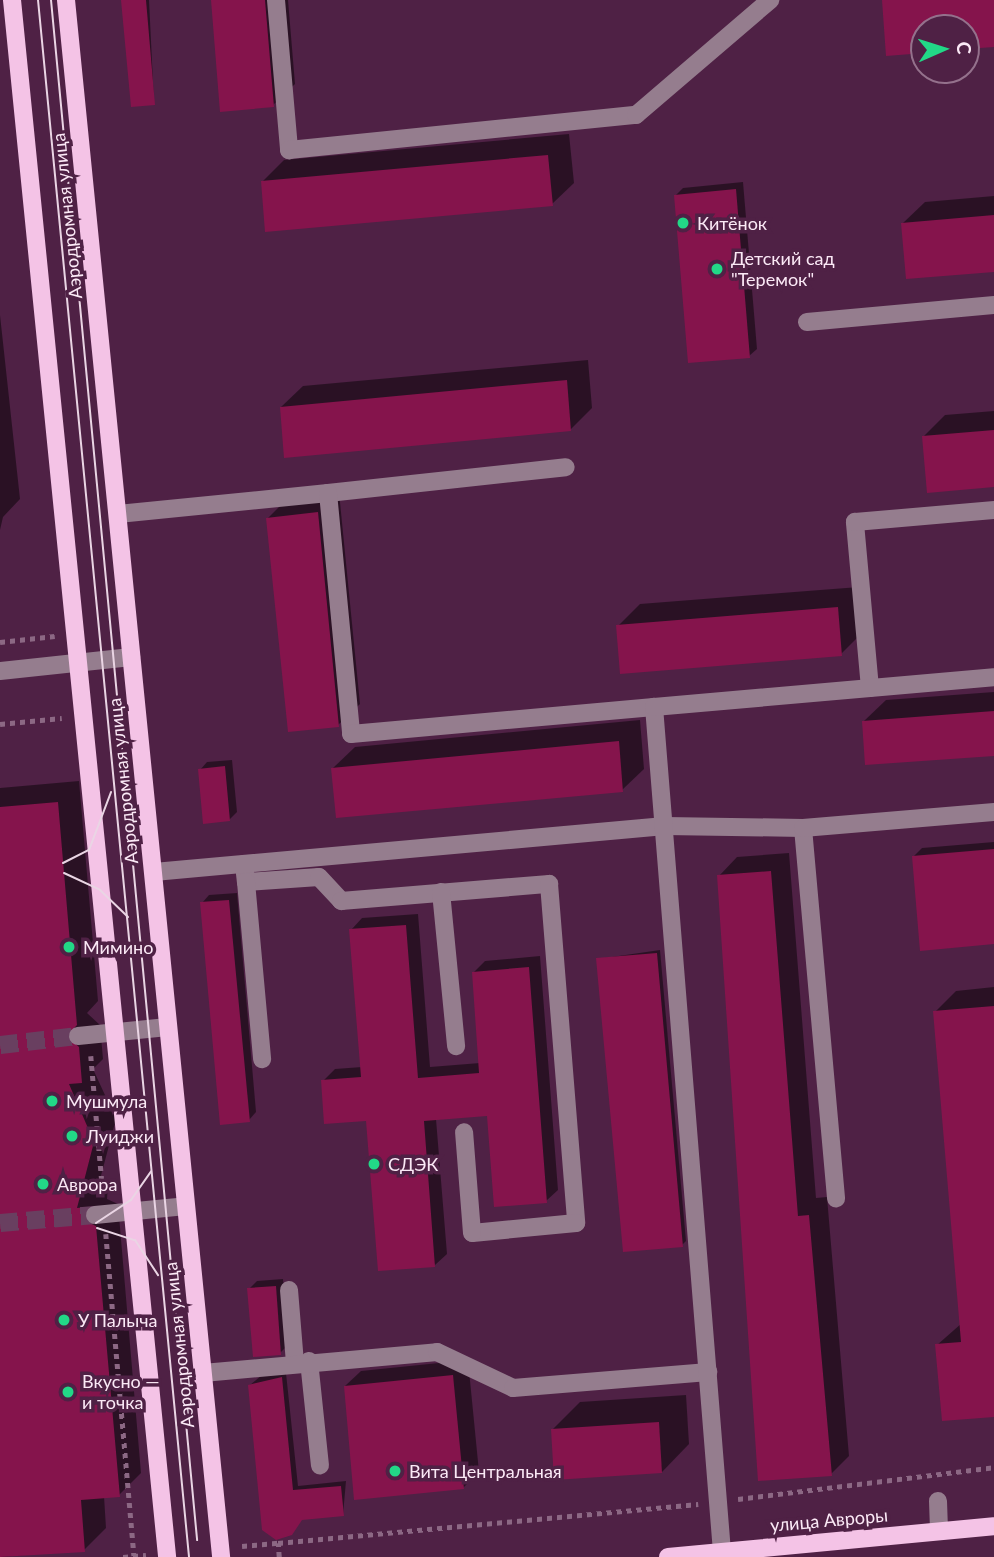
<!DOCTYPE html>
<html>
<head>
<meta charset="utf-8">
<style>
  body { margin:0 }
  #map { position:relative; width:994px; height:1557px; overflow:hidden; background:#4f2145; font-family:Lato,sans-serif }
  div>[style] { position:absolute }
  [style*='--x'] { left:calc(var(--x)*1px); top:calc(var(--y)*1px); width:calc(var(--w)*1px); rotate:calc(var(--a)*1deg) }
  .shadow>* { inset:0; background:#0007 }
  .building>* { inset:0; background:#85144c }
  .minor-tunnel>* { height:18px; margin-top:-9px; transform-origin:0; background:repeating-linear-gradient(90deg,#693f60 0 18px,transparent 0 27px) }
  .path>* { height:4.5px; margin-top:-2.25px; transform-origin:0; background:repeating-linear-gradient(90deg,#8c6884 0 5px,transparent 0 10px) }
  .minor>* { height:18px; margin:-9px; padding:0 9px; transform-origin:9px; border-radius:9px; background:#957d8e }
  .major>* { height:18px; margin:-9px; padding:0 9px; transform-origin:9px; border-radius:9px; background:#f4c3e6 }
  .tram>* { height:2px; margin:-1px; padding:0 1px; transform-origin:1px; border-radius:1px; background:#ead5e4 }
  .dots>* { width:19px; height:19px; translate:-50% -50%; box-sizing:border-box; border:4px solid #4f2145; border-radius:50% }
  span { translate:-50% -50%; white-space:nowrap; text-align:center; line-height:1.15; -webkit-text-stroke:7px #4f2145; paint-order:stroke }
  .street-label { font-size:18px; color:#fbe9f6 }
  .poi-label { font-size:18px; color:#fbe9f6 }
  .left { translate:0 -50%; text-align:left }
  .north { position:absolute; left:910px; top:14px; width:70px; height:70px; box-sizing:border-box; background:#4f2145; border:2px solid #94718c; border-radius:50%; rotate:87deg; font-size:19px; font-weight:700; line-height:28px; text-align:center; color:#fbe9f6 }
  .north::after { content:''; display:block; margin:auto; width:24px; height:32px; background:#22d887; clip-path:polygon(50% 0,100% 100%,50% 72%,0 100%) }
</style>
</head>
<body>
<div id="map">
  <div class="shadow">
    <div style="clip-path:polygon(123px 0,149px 0,154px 103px)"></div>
    <div style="clip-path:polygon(212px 0,288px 0,295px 84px,273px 105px)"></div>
    <div style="clip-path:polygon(569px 134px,574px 183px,552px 204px,262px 182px,284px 160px)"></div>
    <div style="clip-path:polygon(743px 182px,757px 349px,749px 356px,676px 195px,683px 188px)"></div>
    <div style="clip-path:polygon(994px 196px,994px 270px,903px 223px,925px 202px)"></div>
    <div style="clip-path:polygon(0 315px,20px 499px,3px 517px,0 530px)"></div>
    <div style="clip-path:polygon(588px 360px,592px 408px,571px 429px,281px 407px,303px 386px)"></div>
    <div style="clip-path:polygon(994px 411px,994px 485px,923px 437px,945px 415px)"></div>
    <div style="clip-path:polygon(339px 492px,360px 704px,338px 725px,268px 518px,289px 497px)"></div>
    <div style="clip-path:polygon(859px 587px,862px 633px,841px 654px,618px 626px,640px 604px)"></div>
    <div style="clip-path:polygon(994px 692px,994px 754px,864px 721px,886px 700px)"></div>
    <div style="clip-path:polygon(640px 720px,644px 769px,622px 790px,333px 768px,355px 747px)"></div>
    <div style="clip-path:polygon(232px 760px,237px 812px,229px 820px,200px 770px,207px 762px)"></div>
    <div style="clip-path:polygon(79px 781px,98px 1001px,87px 1013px,100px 1025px,103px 1059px,93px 1069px,116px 1119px,98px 1187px,108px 1186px,107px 1199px,118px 1204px,141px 1473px,119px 1495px,104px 1496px,106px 1528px,84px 1550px,0 1557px,0 788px)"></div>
    <div style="clip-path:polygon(994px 842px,994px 942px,914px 856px,922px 848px)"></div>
    <div style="clip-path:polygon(789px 853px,816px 1198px,827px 1197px,849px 1456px,831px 1474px,719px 876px,737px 857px)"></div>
    <div style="clip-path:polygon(237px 893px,256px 1112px,249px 1120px,202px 903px,209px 895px)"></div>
    <div style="clip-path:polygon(418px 914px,430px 1067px,480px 1063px,474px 972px,485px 961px,540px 956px,558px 1190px,546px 1201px,489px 1115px,436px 1119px,447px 1254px,435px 1265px,368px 1119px,323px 1081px,335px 1069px,362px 1067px,351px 930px,362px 918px)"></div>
    <div style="clip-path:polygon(660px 950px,686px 1241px,682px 1245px,598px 959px)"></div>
    <div style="clip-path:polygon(994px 987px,994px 1415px,937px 1345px,962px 1323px,935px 1012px,956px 991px)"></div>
    <div style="clip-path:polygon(283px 1279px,288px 1345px,280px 1353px,249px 1289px,257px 1281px)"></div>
    <div style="clip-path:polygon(468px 1360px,479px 1472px,463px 1488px,345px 1386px,361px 1371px)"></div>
    <div style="clip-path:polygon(286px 1373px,298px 1486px,346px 1481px,343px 1515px,303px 1518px,250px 1385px,262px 1375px)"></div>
    <div style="clip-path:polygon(686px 1395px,689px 1444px,662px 1472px,553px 1429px,580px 1402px)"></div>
  </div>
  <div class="building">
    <div style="clip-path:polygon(121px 0,146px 0,155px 105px,131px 107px)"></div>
    <div style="clip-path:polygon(211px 0,265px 0,274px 107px,220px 112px)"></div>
    <div style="clip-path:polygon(882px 0,994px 0,994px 47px,966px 49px,966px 28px,924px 28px,924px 53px,886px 56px)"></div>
    <div style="clip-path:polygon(548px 155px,553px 206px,265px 232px,261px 181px)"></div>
    <div style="clip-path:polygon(736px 189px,750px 358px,688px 363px,674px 195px)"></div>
    <div style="clip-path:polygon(994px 215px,994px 272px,906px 279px,901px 223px)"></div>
    <div style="clip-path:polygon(567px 380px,571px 431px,284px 458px,280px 407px)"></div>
    <div style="clip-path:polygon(994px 430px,994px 487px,927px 493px,922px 436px)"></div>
    <div style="clip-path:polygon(318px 512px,339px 727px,288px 732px,266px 518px)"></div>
    <div style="clip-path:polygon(838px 607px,842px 656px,620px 674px,616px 625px)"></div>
    <div style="clip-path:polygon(994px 711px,994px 756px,865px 765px,862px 721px)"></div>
    <div style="clip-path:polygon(619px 741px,623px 792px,336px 818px,331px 768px)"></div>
    <div style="clip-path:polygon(225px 766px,230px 821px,203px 824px,198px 769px)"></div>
    <div style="clip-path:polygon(58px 802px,77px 1025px,67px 1036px,79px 1047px,82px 1083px,69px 1084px,94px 1142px,77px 1208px,87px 1207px,85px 1221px,96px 1226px,120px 1497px,81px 1500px,85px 1552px,0 1557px,0 807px)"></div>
    <div style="clip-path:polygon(994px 849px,994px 944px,920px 951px,912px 856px)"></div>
    <div style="clip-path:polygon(771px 871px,798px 1216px,809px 1215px,832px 1476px,758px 1481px,717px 875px)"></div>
    <div style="clip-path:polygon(229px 900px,250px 1122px,220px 1125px,200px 902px)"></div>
    <div style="clip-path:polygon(406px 925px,418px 1078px,479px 1073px,472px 972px,529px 967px,547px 1203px,494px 1207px,487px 1116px,424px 1121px,435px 1267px,378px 1271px,366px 1121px,324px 1124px,321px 1080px,361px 1077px,349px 929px)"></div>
    <div style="clip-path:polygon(657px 953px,683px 1247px,623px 1252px,596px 958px)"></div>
    <div style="clip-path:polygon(994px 1006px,994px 1417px,942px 1421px,935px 1344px,961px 1342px,933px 1011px)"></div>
    <div style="clip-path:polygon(276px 1286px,281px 1355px,253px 1357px,247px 1288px)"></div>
    <div style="clip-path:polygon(453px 1375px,464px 1489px,354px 1500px,344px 1386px)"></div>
    <div style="clip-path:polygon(282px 1377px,293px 1490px,341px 1486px,344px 1516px,302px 1520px,292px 1535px,276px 1540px,262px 1530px,248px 1385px)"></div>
    <div style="clip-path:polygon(659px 1422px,662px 1473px,554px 1480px,551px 1429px)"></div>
  </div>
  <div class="minor-tunnel">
    <div style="--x:0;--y:1045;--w:79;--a:-6.6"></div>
    <div style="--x:0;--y:1223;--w:95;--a:-4.8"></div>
  </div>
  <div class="path">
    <div style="--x:0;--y:642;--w:55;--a:-6.2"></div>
    <div style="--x:0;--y:724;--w:62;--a:-5.5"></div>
    <div style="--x:91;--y:1056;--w:139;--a:85"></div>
    <div style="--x:106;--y:1234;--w:323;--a:85"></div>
    <div style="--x:738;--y:1499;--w:258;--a:-7.1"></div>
    <div style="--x:242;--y:1546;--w:36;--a:-5"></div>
    <div style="--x:123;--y:1557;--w:23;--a:-5"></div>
    <div style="--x:279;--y:1557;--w:14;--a:-94"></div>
    <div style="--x:278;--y:1543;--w:422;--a:-5.3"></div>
  </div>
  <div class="minor">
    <div style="--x:276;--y:0;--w:151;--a:85"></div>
    <div style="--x:289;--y:150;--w:349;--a:-5.8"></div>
    <div style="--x:636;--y:115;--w:177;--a:-40.6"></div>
    <div style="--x:807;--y:322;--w:188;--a:-5.2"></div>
    <div style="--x:328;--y:493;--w:239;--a:-6.2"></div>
    <div style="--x:118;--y:514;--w:211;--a:-5.7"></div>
    <div style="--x:328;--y:493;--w:242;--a:84.5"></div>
    <div style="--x:351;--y:734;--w:304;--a:-5.1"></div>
    <div style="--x:0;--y:671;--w:132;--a:-6.1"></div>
    <div style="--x:870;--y:688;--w:167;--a:-95.2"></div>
    <div style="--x:855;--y:522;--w:140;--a:-4.9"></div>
    <div style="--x:803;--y:828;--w:372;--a:84.9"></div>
    <div style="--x:244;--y:864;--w:18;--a:84"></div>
    <div style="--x:246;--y:882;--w:73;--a:-3.9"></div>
    <div style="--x:319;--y:877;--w:33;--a:47"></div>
    <div style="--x:341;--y:901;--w:209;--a:-4.7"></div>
    <div style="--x:549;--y:884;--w:340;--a:85.4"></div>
    <div style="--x:576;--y:1223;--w:104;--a:174.5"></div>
    <div style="--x:472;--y:1233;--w:101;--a:-94.5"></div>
    <div style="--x:154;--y:872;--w:513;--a:-5.14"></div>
    <div style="--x:665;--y:826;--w:138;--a:0.8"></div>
    <div style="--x:803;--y:828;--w:192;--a:-4.8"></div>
    <div style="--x:246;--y:882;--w:178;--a:84.8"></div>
    <div style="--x:441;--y:892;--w:155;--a:84.4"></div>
    <div style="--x:78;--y:1036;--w:90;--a:-5.7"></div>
    <div style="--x:95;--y:1215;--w:91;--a:-5.6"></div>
    <div style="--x:289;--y:1290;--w:73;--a:85.3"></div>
    <div style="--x:309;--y:1361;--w:105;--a:84"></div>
    <div style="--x:203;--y:1373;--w:235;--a:-5.1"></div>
    <div style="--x:437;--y:1352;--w:84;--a:25.3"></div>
    <div style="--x:513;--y:1388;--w:196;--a:-4.7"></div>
    <div style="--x:938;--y:1501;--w:30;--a:88"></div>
    <div style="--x:722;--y:1552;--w:848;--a:-94.6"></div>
    <div style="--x:654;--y:707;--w:341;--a:-5"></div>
  </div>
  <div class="major">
    <div style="--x:12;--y:0;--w:1565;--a:84.31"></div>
    <div style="--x:66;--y:0;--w:1565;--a:84.31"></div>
    <div style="--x:668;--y:1557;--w:327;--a:-5.4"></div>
  </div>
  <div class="tram">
    <div style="--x:38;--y:0;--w:1564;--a:84.46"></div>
    <div style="--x:51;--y:0;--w:1547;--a:84.58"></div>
    <div style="--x:63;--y:863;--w:29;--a:-27"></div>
    <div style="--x:89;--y:850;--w:62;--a:-69.2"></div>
    <div style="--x:64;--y:873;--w:40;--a:25"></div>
    <div style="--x:100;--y:890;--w:39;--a:44"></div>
    <div style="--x:96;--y:1223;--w:42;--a:-33.3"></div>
    <div style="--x:131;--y:1200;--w:35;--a:-55"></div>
    <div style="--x:97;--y:1228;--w:40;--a:18"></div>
    <div style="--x:135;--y:1240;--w:42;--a:56.7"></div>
  </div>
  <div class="dots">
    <div style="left:683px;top:223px;background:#22d887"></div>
    <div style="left:717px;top:269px;background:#22d887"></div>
    <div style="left:69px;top:947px;background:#22d887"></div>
    <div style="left:52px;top:1101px;background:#22d887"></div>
    <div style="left:72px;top:1136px;background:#22d887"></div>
    <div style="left:374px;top:1164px;background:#22d887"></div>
    <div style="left:43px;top:1184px;background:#22d887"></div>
    <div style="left:64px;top:1320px;background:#22d887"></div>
    <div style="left:68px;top:1392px;background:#22d887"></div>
    <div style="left:395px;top:1471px;background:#22d887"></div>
  </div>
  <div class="street-label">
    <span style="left:67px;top:216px;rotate:-96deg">Аэродромная улица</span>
    <span style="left:123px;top:781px;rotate:-96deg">Аэродромная улица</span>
    <span style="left:179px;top:1345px;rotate:-96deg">Аэродромная улица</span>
    <span style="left:829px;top:1520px;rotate:-5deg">улица Авроры</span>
  </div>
  <div class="poi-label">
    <span class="left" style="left:697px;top:223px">Китёнок</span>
    <span class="left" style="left:731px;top:269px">Детский сад<br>"Теремок"</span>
    <span class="left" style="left:83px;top:947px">Мимино</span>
    <span class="left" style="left:66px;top:1101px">Мушмула</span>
    <span class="left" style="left:86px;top:1136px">Луиджи</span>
    <span class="left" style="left:388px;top:1164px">СДЭК</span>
    <span class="left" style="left:57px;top:1184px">Аврора</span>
    <span class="left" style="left:78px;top:1320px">У Палыча</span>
    <span class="left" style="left:82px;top:1392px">Вкусно —<br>и точка</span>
    <span class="left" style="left:409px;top:1471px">Вита Центральная</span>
  </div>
  <div class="north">С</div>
</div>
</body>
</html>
